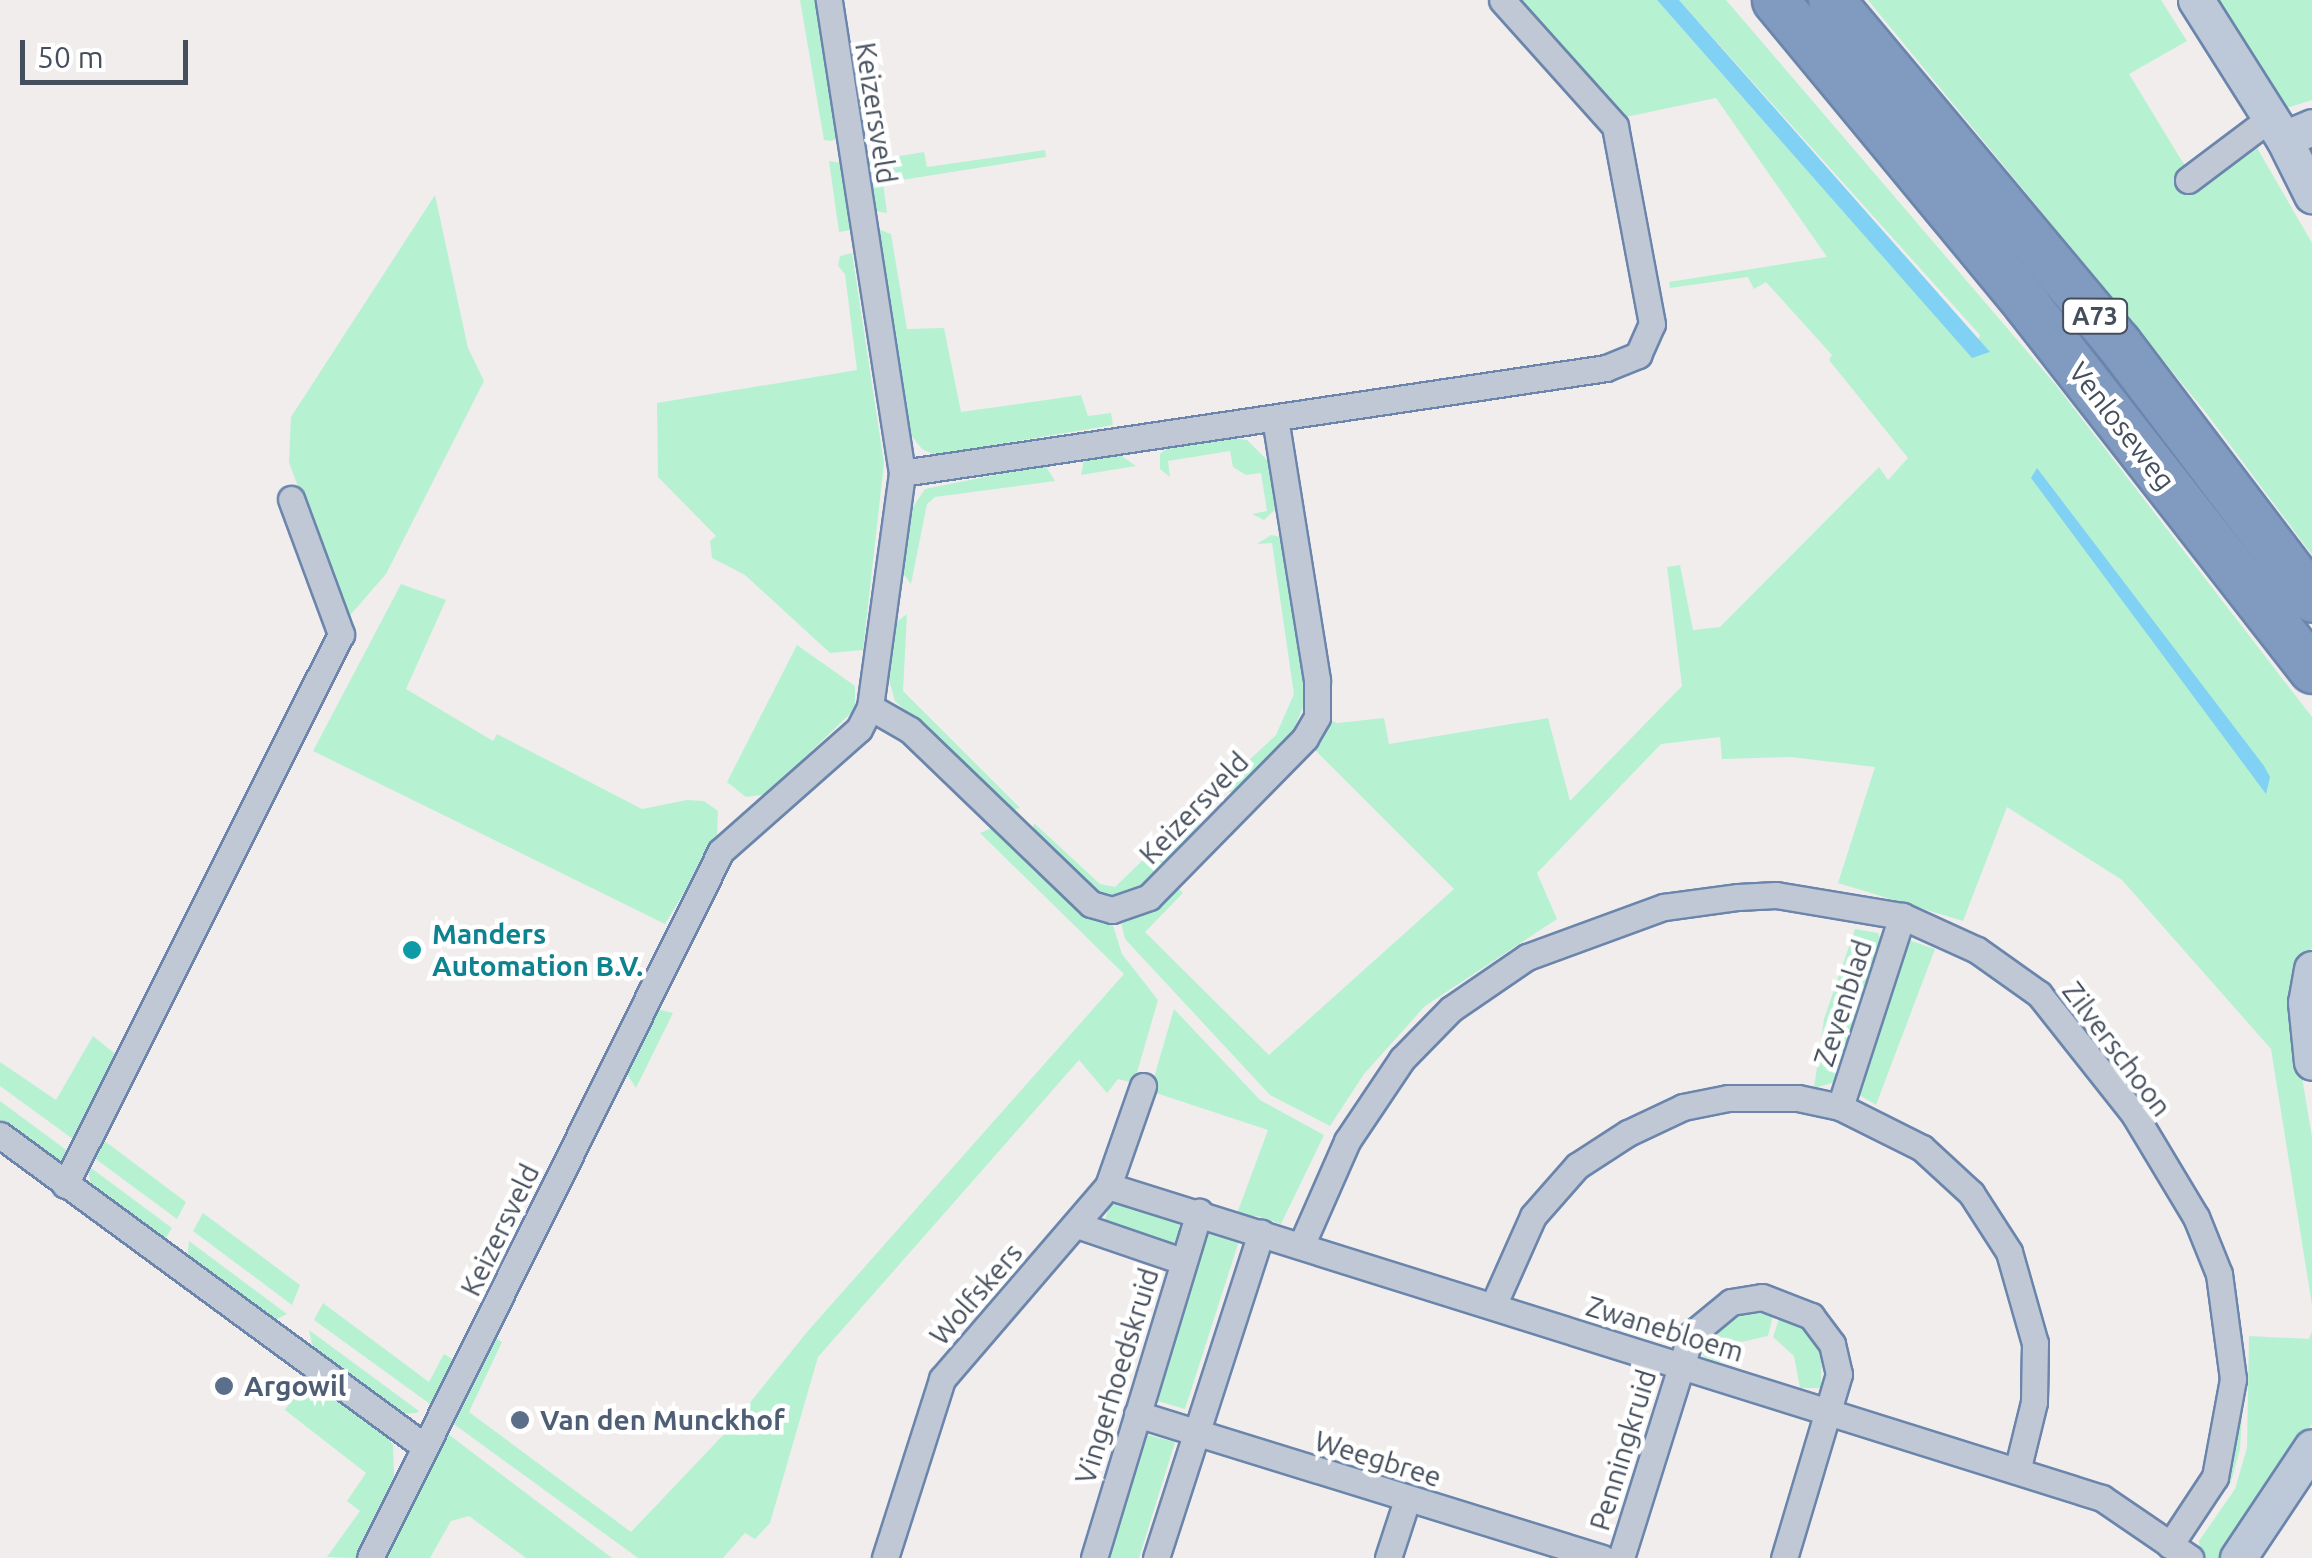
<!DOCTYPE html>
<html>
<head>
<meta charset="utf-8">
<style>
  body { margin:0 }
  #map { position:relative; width:2312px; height:1558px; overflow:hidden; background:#f0edec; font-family:Ubuntu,sans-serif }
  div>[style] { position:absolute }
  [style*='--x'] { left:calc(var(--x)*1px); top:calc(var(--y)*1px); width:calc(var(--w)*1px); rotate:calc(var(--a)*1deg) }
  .green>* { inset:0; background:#b6f2d2 }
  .water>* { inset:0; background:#80d1f3 }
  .roads { filter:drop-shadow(2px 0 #6b85ac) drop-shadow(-2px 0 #6b85ac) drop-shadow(0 2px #6b85ac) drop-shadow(0 -2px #6b85ac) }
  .street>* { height:25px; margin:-12.5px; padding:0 12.5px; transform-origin:12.5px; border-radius:12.5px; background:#bfc8d4 }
  .secondary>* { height:35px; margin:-17.5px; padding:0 17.5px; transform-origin:17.5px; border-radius:17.5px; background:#bdc8d8 }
  .highway>* { height:45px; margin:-22.5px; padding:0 22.5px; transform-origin:22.5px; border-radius:22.5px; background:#809ac0 }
  .dots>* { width:28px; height:28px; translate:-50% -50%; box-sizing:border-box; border:5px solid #fff; border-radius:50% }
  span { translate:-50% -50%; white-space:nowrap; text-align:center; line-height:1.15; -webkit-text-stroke:9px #fff; paint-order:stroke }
  .shield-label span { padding:2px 8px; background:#fff; border:2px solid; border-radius:8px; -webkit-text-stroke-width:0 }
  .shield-label { font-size:25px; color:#444e5c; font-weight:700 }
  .street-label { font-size:28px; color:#444e5c }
  .culture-label { font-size:28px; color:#0d838f; font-weight:700 }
  .left { translate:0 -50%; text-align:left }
  .service-label { font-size:28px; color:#4e5e75; font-weight:700 }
  .scale { position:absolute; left:20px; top:40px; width:168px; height:45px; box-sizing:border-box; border:5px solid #444e5c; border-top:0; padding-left:12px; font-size:30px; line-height:35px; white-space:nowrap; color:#444e5c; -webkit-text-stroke:8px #fff; paint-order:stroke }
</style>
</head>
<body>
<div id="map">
  <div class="green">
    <div style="clip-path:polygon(800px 0,816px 0,839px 138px,831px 141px,824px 140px)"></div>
    <div style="clip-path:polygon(1520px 0,1657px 0,1972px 357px,1980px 335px,1679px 0,1726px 0,2055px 384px,2312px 717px,2312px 947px,2303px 973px,2299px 1059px,2312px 1137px,2312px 1305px,2271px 1049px,2122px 880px,2007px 807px,1963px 921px,1838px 883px,1875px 767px,1790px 757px,1722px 759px,1720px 737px,1661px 744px,1537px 873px,1557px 919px,1425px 1006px,1364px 1074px,1330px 1126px,1270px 1095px,1125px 939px,1120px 918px,1147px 909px,1174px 884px,1183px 893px,1145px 932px,1269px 1055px,1454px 889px,1309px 744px,1322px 717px,1337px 723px,1384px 718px,1389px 744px,1548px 718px,1570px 801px,1682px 686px,1667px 567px,1680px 565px,1693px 630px,1720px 627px,1879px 467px,1888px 480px,1908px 458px,1829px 360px,1832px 355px,1766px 282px,1754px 289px,1748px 277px,1670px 288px,1669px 282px,1827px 257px,1716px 98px,1621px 118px)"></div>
    <div style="clip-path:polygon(1868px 0,2161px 0,2187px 41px,2129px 74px,2177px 153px,2199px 187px,2256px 146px,2312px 243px,2312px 555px,2207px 414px)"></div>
    <div style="clip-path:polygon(2208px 0,2312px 0,2312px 100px,2284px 109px)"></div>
    <div style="clip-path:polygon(1045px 150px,1046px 157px,883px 183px,887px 213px,875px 211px,869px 161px,924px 152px,927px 167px)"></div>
    <div style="clip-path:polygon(829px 161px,841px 163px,850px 230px,839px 232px)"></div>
    <div style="clip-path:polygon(435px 195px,468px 348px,484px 381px,386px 574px,346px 620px,289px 462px,291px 417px)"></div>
    <div style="clip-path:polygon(878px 229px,891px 234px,907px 329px,944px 328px,961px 412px,1081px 395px,1088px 416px,1111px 413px,1113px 425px,935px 455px,922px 449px,911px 435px)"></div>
    <div style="clip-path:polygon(852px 253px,884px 463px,863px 650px,830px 653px,745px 575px,712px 558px,710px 541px,716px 536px,658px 477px,657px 403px,857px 370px,845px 274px,838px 266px,840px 256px)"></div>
    <div style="clip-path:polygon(1228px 437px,1247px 440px,1271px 464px,1277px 508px,1264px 520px,1252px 514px,1267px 511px,1261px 473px,1246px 475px,1233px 467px,1230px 451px,1168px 461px,1170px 477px,1160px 469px,1160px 454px,1169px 447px)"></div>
    <div style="clip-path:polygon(1119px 454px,1136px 466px,1081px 475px,1084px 459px)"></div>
    <div style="clip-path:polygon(1045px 465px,1055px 481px,935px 497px,927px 504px,911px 584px,902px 572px,911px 510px,925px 489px)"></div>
    <div style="clip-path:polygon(1271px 535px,1281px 537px,1286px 550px,1307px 697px,1292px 734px,1236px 794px,1219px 788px,1276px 735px,1294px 694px,1272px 543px,1257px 544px)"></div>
    <div style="clip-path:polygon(401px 584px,446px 600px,406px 689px,493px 741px,497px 734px,642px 809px,687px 800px,704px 801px,718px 811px,717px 838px,665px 924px,313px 751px)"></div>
    <div style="clip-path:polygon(907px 614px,903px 691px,1020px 808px,1007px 811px,895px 701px,887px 673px,894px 624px)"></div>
    <div style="clip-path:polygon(797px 645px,855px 686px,855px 709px,767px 794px,746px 797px,727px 782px)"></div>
    <div style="clip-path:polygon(1196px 809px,1200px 828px,1143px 886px,1120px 898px,1093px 894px,1031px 835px,1034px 823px,1100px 884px,1115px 887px)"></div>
    <div style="clip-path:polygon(994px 827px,1111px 919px,1122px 954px,1158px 1000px,1134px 1083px,1118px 1079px,1107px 1093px,1079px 1060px,818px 1357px,770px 1523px,755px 1539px,745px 1533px,723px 1558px,638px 1558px,451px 1422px,493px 1336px,502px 1342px,469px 1412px,631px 1532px,727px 1431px,807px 1332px,1124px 974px,980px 833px)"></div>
    <div style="clip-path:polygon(1855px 929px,1878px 933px,1881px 940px,1839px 1081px,1814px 1088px,1824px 1019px)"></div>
    <div style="clip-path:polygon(1909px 940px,1935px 949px,1876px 1105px,1856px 1093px,1902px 944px)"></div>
    <div style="clip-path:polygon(657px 1009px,673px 1013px,636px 1088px,625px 1071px)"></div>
    <div style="clip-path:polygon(1174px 1009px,1260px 1100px,1324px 1135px,1281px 1224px,1257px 1216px,1235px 1219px,1268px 1130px,1150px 1091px)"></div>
    <div style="clip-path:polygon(93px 1036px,119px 1057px,77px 1142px,0 1086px,0 1062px,56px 1100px)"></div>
    <div style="clip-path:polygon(0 1101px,69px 1152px,59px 1164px,0 1120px)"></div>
    <div style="clip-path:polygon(102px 1139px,186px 1202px,177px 1219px,93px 1157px)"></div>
    <div style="clip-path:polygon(87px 1165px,172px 1228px,163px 1242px,92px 1190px)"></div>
    <div style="clip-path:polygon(1119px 1201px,1179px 1220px,1179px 1244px,1171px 1249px,1104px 1222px,1110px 1205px)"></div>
    <div style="clip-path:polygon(203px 1213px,300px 1285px,292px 1305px,193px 1231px)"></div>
    <div style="clip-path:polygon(1207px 1232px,1239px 1241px,1185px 1409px,1154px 1400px)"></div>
    <div style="clip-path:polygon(189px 1241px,287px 1314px,271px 1322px,187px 1260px)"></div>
    <div style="clip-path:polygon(2234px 1286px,2245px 1367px,2240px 1449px,2231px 1482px,2192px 1539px,2190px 1532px,2233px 1453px,2239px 1394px,2228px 1287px)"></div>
    <div style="clip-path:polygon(323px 1303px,429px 1382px,444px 1354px,454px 1360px,430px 1404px,314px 1320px)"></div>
    <div style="clip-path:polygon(1775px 1307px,1768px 1336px,1732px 1344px,1719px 1362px,1704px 1357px,1698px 1343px,1720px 1317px)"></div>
    <div style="clip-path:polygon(1782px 1309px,1822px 1347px,1821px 1388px,1800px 1388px,1794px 1356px,1773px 1337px)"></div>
    <div style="clip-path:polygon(309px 1330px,419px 1411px,417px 1413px,398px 1414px,314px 1353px)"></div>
    <div style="clip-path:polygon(2312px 1331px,2312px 1424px,2223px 1558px,2201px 1558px,2199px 1541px,2235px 1489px,2247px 1448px,2249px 1336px,2309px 1339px)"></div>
    <div style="clip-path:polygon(310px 1373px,377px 1424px,393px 1445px,394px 1476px,358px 1558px,327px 1557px,360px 1511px,347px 1501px,366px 1473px,285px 1410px)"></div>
    <div style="clip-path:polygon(444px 1431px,612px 1558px,526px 1558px,469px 1516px,451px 1521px,430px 1558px,385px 1558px)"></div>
    <div style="clip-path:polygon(1144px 1434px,1175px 1442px,1139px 1558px,1106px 1558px)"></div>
  </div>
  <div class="water">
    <div style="clip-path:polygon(1657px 0,1679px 0,1990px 352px,1972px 358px)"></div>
    <div style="clip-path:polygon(2037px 468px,2264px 766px,2270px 777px,2266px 794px,2031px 478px)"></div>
  </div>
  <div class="roads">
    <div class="street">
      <div style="--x:2188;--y:180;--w:106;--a:-37"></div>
      <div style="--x:902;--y:473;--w:712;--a:-8.48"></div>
      <div style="--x:1606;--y:368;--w:35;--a:-22"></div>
      <div style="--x:1638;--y:355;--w:34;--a:-66"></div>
      <div style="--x:1652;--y:324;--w:201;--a:-100.6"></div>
      <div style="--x:1615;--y:126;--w:169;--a:-131.9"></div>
      <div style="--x:870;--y:707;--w:46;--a:29.9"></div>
      <div style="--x:910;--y:730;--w:251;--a:43.9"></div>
      <div style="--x:1091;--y:904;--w:22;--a:16"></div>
      <div style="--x:1112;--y:910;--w:39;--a:-19"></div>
      <div style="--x:1149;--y:897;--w:223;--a:-45.5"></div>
      <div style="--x:1305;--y:738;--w:24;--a:-60"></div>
      <div style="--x:1317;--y:717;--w:37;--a:-90"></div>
      <div style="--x:1317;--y:680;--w:265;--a:-99.1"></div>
      <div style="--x:1840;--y:1107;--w:201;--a:-72"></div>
      <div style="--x:0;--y:1135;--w:527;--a:36.28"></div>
      <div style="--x:65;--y:1185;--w:616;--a:-63.39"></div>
      <div style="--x:341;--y:634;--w:144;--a:-110.3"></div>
      <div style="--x:1108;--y:1186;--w:1042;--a:17.43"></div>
      <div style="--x:2102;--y:1498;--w:107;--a:34.3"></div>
      <div style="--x:1077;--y:1225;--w:111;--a:18.9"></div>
      <div style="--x:1301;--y:1246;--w:115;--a:-66.3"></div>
      <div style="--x:1347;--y:1141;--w:99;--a:-56.1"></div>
      <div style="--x:1402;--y:1059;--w:70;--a:-45.6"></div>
      <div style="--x:1451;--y:1009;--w:92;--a:-34.4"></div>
      <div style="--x:1527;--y:957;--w:146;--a:-20.1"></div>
      <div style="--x:1664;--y:907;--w:75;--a:-7.7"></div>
      <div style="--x:1738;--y:897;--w:38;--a:-3"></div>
      <div style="--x:1776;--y:895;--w:128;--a:9.5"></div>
      <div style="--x:1902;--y:916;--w:82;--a:24.4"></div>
      <div style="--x:1977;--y:950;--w:76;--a:35.4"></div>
      <div style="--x:2039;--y:994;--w:153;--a:51.6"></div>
      <div style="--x:2134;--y:1114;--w:120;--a:59"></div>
      <div style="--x:2196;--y:1217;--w:61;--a:68"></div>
      <div style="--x:2219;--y:1274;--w:106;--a:82.4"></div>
      <div style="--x:2233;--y:1379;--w:100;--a:100.4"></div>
      <div style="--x:2215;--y:1477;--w:82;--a:123.5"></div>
      <div style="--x:1493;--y:1306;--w:98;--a:-66"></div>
      <div style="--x:1533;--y:1216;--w:67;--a:-48.7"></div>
      <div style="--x:1577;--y:1166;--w:61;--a:-32.9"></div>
      <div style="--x:1628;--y:1133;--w:61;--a:-25.3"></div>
      <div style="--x:1683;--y:1107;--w:46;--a:-11.3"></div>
      <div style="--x:1728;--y:1098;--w:70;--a:0"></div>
      <div style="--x:1798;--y:1098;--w:43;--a:12.1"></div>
      <div style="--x:1840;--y:1107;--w:92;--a:26.6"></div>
      <div style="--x:1922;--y:1148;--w:67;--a:42.6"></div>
      <div style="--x:1971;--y:1193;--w:70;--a:57.2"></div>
      <div style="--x:2009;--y:1252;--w:95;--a:74.1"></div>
      <div style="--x:2035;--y:1343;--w:59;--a:91"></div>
      <div style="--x:2034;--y:1402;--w:71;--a:103.8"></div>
      <div style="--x:1137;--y:1414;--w:487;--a:17.2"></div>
      <div style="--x:370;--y:1558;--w:789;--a:-63.6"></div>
      <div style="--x:721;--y:851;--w:184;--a:-41.5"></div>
      <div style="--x:859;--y:729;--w:25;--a:-63"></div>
      <div style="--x:870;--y:707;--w:236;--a:-82.2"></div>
      <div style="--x:902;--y:473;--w:479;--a:-98.8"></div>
      <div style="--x:885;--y:1558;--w:188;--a:-72.3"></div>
      <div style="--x:942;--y:1379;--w:255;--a:-49.3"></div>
      <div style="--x:1108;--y:1186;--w:106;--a:-70.7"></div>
      <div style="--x:1094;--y:1558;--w:362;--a:-73.1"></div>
      <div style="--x:1156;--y:1558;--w:342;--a:-72.1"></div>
      <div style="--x:1388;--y:1558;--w:61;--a:-71.9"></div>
      <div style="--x:1621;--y:1558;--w:234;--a:-72.6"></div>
      <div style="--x:1691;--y:1335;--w:52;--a:-39.5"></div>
      <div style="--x:1731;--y:1302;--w:31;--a:-9"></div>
      <div style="--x:1762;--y:1297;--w:53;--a:21.2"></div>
      <div style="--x:1811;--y:1316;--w:35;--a:53"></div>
      <div style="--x:1832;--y:1344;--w:31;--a:77"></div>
      <div style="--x:1839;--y:1374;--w:192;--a:106.6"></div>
    </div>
    <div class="secondary">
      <div style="--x:2196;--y:0;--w:165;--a:57.7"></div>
      <div style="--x:2284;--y:139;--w:30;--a:-23"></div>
      <div style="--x:2284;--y:139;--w:63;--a:63.4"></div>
      <div style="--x:2312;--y:969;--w:34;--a:100"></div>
      <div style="--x:2306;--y:1002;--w:60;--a:84.3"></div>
      <div style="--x:2238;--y:1558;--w:133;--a:-56.3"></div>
    </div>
    <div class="highway">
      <div style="--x:1775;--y:0;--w:396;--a:50.4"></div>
      <div style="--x:2027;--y:305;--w:463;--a:52"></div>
      <div style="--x:1831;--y:0;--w:447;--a:50.1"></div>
      <div style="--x:2118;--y:343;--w:321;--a:52.8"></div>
    </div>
  </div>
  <div class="dots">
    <div style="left:412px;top:950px;background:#0f9aa8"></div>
    <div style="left:224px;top:1386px;background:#5c6f8a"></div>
    <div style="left:520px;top:1420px;background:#5c6f8a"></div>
  </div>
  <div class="shield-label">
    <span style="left:2095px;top:316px">A73</span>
  </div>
  <div class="street-label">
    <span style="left:876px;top:113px;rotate:81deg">Keizersveld</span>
    <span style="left:2122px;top:426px;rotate:52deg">Venloseweg</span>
    <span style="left:1194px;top:808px;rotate:-46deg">Keizersveld</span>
    <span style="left:1843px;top:1003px;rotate:-72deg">Zevenblad</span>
    <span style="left:2117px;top:1049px;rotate:53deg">Zilverschoon</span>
    <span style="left:500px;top:1230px;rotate:-64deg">Keizersveld</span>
    <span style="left:976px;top:1294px;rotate:-49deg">Wolfskers</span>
    <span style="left:1665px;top:1329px;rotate:17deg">Zwanebloem</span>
    <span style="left:1117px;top:1376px;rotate:-73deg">Vingerhoedskruid</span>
    <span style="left:1623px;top:1450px;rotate:-73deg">Penningkruid</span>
    <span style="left:1378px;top:1459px;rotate:17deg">Weegbree</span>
  </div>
  <div class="culture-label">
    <span class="left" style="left:432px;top:950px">Manders<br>Automation B.V.</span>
  </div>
  <div class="service-label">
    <span class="left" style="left:244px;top:1386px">Argowil</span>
    <span class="left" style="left:540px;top:1420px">Van den Munckhof</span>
  </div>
  <div class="scale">50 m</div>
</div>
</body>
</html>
